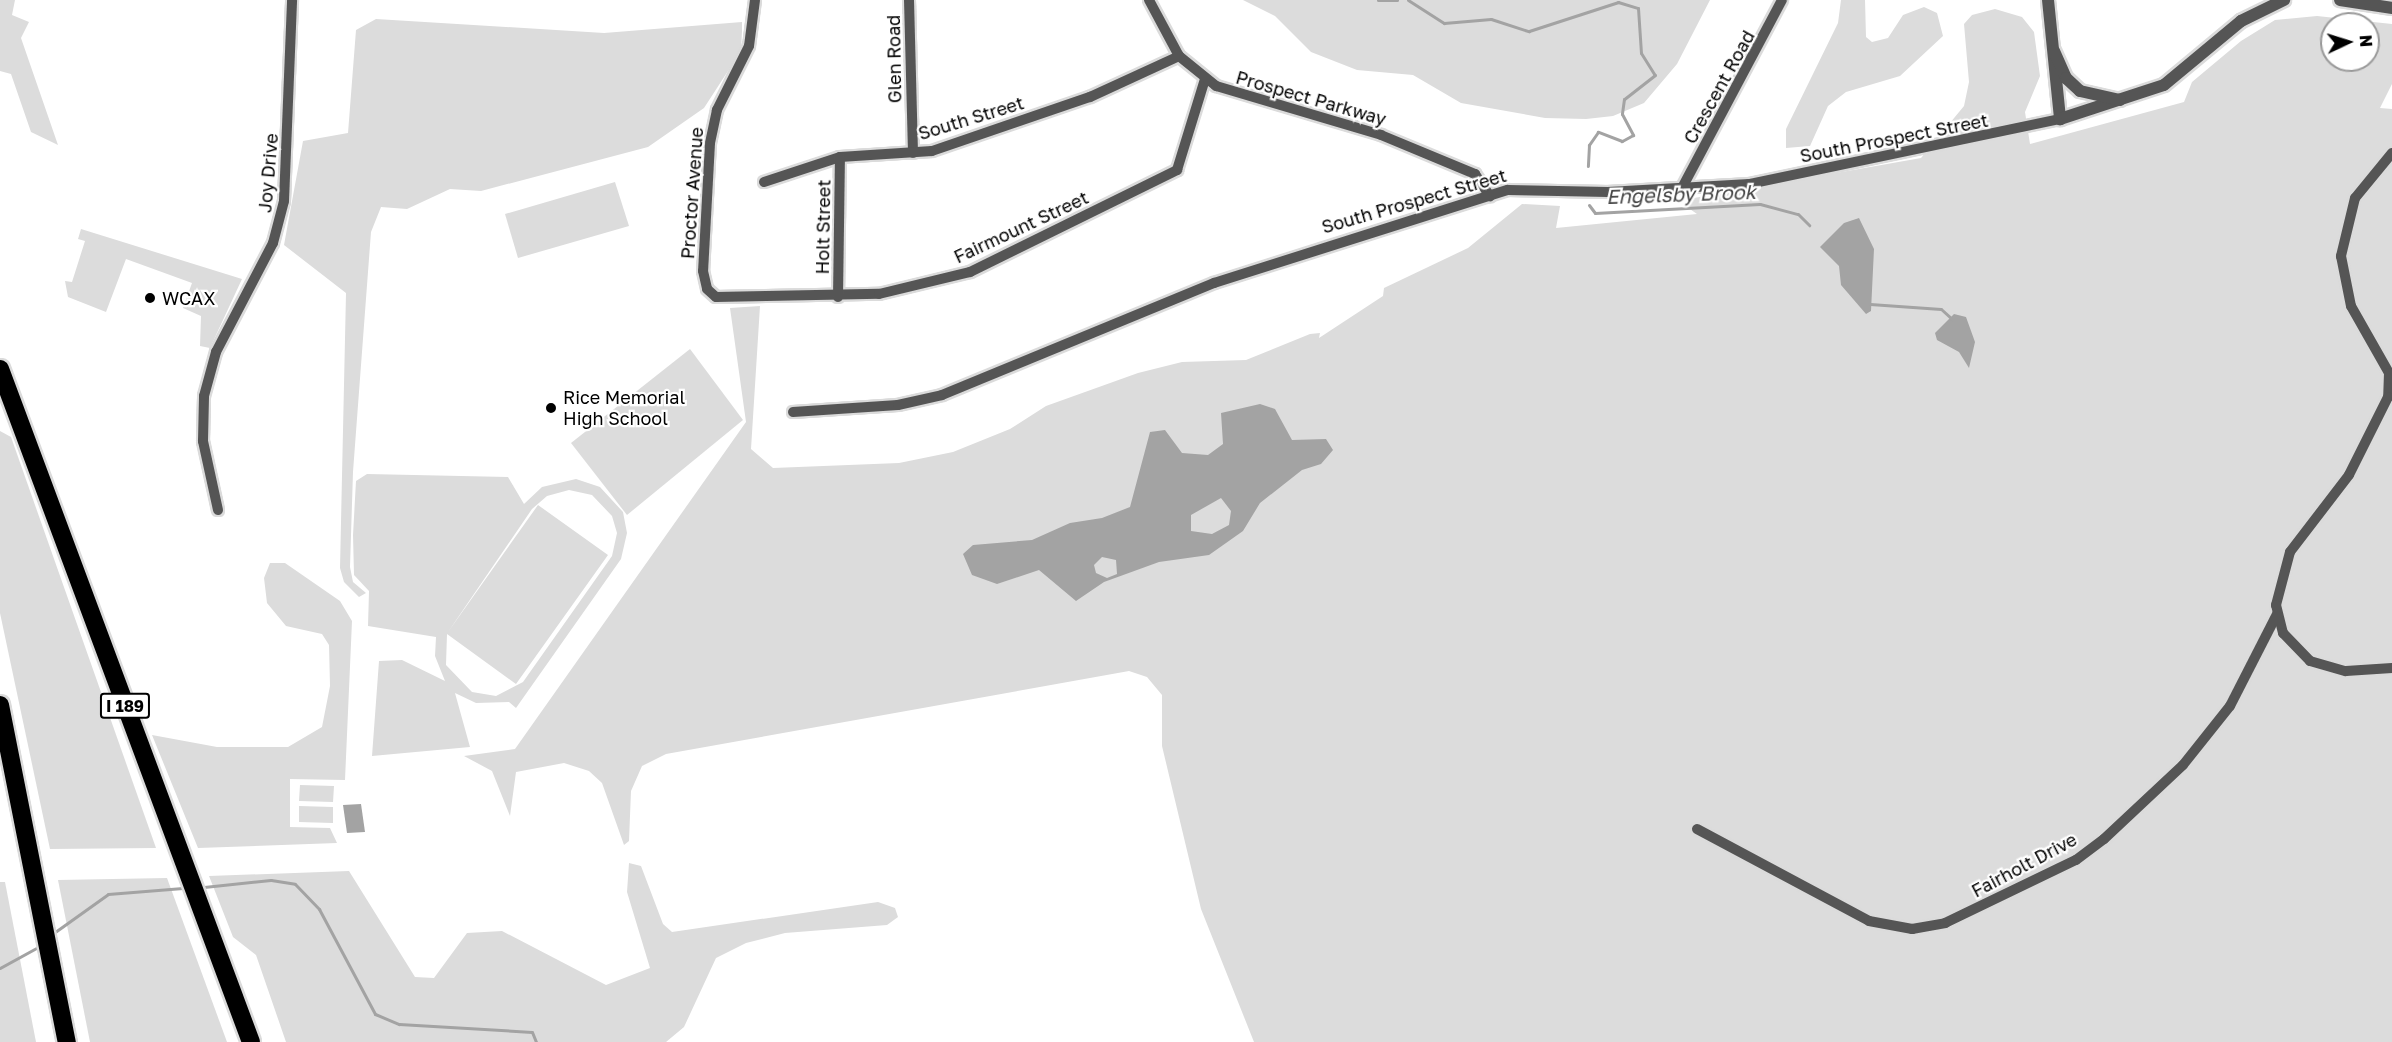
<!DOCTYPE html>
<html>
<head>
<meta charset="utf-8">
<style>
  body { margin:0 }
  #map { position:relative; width:2392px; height:1042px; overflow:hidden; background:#fff; font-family:"Golos Text",sans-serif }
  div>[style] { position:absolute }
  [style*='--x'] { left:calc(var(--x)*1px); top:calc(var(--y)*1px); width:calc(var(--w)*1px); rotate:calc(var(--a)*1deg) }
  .green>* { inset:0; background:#dcdcdc }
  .water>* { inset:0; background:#a3a3a3 }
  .stream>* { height:3px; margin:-1.5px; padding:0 1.5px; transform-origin:1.5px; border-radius:1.5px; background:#a3a3a3 }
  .roads { filter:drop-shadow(2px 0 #dbdbdb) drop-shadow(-2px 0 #dbdbdb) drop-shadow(0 2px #dbdbdb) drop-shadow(0 -2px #dbdbdb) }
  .minor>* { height:10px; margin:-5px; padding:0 5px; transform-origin:5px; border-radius:5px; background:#555 }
  .tertiary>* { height:12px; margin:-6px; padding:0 6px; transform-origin:6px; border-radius:6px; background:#555 }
  .motorway>* { height:18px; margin:-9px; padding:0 9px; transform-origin:9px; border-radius:9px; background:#000 }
  .dots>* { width:16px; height:16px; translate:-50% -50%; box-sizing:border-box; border:3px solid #fff; border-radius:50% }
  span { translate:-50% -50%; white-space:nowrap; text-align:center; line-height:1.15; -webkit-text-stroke:4.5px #fff; paint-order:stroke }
  .shield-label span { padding:2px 4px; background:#fff; border:2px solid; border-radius:4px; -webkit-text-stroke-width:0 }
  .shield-label { font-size:16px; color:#000; font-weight:700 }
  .street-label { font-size:18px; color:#000 }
  .poi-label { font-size:18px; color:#000 }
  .left { translate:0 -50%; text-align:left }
  .water-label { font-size:20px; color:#444; font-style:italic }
  .north { position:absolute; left:2320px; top:12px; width:60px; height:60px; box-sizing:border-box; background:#fff; border:2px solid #999; border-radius:50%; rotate:86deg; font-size:16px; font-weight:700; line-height:24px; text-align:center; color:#000 }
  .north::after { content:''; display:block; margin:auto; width:21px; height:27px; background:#000; clip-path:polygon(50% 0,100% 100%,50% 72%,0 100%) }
</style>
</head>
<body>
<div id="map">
  <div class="green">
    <div style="clip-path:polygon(0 0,15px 0,12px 15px,29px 22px,21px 38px,58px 145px,31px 132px,11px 74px,0 71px)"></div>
    <div style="clip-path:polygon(1243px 0,1710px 0,1677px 64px,1644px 103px,1613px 116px,1586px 119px,1545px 118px,1461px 103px,1413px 75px,1357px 70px,1311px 52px,1275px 16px)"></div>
    <div style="clip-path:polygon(1841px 0,1865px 0,1866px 37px,1872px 42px,1888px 38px,1903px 15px,1924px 7px,1937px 13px,1943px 36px,1900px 76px,1846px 92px,1828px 106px,1810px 146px,1786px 148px,1786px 129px,1838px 23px)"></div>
    <div style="clip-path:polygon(evenodd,1995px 9px,2022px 17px,2034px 32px,2040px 76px,2025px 112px,2030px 144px,2184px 102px,2192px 82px,2241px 41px,2275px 20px,2317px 16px,2392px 24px,2392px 84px,2380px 108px,2392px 109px,2392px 1042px,1254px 1042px,1201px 909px,1162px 746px,1162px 695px,1147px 677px,1129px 671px,666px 754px,642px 766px,631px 791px,629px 841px,624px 845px,602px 783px,589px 771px,564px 763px,516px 772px,510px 816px,492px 771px,464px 756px,515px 749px,746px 422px,730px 308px,760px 306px,751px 449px,773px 468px,899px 463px,953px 452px,1010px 429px,1046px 406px,1138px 373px,1182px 362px,1246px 360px,1310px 334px,1320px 333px,1319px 338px,1383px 296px,1384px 288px,1468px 248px,1522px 204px,1560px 206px,1556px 228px,1697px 214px,1687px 207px,1694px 198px,1921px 158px,1964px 106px,1969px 82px,1964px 24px,1972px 15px,1995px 9px,2332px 24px,2368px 24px,2368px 60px,2332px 60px,2332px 24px)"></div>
    <div style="clip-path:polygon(376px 19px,604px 33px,742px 22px,742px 31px,741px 51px,704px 108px,648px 147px,481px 191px,450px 189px,407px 209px,381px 207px,371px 232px,353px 472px,350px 567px,353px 582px,366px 593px,359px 597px,344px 582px,340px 568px,346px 293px,284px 245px,303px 141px,348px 133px,356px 30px)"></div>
    <div style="clip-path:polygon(615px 182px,629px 226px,518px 258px,505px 214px)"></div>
    <div style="clip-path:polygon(81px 229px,242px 279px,210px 348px,200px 346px,201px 316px,183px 308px,192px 283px,126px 259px,106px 312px,68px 297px,65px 281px,72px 282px,85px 241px,78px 239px)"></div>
    <div style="clip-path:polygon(690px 349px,743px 420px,627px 515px,571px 443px)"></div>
    <div style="clip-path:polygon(0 431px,11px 437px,156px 848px,50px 849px,0 613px)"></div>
    <div style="clip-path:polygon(evenodd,367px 474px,508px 477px,524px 504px,542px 487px,576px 479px,600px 487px,623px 512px,627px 533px,621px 559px,516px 708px,509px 702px,476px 703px,455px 693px,470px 747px,372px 756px,379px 661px,402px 660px,445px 681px,435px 656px,436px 637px,368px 626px,369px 591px,354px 575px,353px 535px,356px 481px,367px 474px,569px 490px,592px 495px,612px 516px,617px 533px,612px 556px,523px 682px,496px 696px,472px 692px,446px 665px,447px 634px,516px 684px,608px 555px,538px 505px,448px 632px,532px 509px,547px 496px,569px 490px)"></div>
    <div style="clip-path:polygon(270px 563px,285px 563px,340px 601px,352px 621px,345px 780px,290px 779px,290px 827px,330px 828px,337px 843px,198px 848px,152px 735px,217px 747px,288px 747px,322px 727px,330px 686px,329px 645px,322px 634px,286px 626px,267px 603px,264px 578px)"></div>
    <div style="clip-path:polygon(300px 785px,334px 786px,333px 802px,299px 801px)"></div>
    <div style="clip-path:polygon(299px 806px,333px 807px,333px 823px,299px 822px)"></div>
    <div style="clip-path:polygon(629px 863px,641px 866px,663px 924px,672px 932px,878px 902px,895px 908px,898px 917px,887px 925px,785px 933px,746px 943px,716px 958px,684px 1027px,666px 1042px,286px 1042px,256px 955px,233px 937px,209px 876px,349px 871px,415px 977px,434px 978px,467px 933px,502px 931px,606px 985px,650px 968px,627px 892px)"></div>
    <div style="clip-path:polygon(167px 878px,227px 1042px,90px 1042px,58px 880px)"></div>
    <div style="clip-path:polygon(0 882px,5px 882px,36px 1042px,0 1042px)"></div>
  </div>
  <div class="water">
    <div style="clip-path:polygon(1859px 218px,1874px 249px,1871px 311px,1866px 314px,1841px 285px,1839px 266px,1820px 247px,1844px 223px)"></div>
    <div style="clip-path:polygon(1954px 314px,1966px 317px,1975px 342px,1969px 368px,1959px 352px,1937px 340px,1935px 333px)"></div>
    <div style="clip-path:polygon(evenodd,1260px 404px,1275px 409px,1292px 440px,1326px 439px,1333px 450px,1321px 464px,1302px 470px,1260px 503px,1243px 531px,1209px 555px,1159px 562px,1104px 582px,1076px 601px,1039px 570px,997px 584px,972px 575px,963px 554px,973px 545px,1032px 540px,1070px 523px,1102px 518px,1130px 507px,1150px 432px,1165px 430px,1182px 453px,1208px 455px,1223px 444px,1221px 413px,1260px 404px,1221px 498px,1231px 511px,1229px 525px,1212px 534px,1191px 531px,1191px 515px,1221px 498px,1260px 404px,1102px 557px,1116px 560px,1117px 574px,1107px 578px,1096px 573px,1094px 565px,1102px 557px)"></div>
    <div style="clip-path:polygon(361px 804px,365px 832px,347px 833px,343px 805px)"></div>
  </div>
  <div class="stream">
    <div style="--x:1378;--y:0;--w:19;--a:0"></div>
    <div style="--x:1408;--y:0;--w:43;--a:32.6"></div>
    <div style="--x:1444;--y:23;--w:47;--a:-4.9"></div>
    <div style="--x:1491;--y:19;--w:40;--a:18"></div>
    <div style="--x:1529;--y:31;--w:94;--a:-18"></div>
    <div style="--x:1618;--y:2;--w:21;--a:17"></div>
    <div style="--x:1638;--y:8;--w:45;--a:86.2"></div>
    <div style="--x:1641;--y:53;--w:26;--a:58"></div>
    <div style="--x:1655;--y:75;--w:39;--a:142"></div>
    <div style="--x:1624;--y:99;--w:15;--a:98"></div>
    <div style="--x:1622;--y:114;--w:24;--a:62"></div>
    <div style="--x:1633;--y:135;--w:13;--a:151"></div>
    <div style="--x:1622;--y:141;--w:26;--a:-159"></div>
    <div style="--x:1598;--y:132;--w:16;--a:125"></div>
    <div style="--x:1589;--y:145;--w:21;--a:93"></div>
    <div style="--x:1589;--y:205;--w:10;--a:53"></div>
    <div style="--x:1595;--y:213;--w:165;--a:-3.1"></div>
    <div style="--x:1760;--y:204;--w:39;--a:15"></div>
    <div style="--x:1798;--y:214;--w:16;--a:45"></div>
    <div style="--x:1870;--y:304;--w:71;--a:4"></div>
    <div style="--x:1941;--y:309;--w:15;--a:42"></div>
    <div style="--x:204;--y:887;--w:67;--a:-6"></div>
    <div style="--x:271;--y:880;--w:24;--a:9"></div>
    <div style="--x:295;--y:884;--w:35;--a:46"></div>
    <div style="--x:319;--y:909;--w:119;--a:61.9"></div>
    <div style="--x:375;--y:1014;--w:26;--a:23"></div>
    <div style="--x:399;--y:1024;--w:133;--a:3.4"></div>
    <div style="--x:532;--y:1032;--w:11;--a:68"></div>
    <div style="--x:55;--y:932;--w:65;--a:-35.6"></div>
    <div style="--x:108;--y:894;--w:75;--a:-4.6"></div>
    <div style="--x:0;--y:968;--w:43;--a:-28.9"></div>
  </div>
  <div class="roads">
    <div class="minor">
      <div style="--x:755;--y:0;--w:46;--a:97.4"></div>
      <div style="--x:749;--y:46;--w:72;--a:116.6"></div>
      <div style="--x:717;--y:110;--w:34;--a:102"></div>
      <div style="--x:710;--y:143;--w:128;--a:93.1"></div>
      <div style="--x:703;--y:271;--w:18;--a:77"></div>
      <div style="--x:707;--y:289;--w:12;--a:42"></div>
      <div style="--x:716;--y:297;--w:163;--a:-1.1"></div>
      <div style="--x:879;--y:294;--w:94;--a:-13.6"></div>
      <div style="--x:970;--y:272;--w:231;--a:-26.2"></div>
      <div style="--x:1177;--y:170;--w:95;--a:-72.9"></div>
      <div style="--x:909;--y:0;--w:153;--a:88.5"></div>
      <div style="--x:1149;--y:0;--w:64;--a:61.8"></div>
      <div style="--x:1179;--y:56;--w:48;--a:39"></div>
      <div style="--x:1216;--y:86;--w:172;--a:16.5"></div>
      <div style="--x:1381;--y:135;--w:102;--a:22.5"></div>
      <div style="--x:1475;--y:174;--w:27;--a:56"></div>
      <div style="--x:2392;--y:153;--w:58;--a:129.4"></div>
      <div style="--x:2355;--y:198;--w:60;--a:103.6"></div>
      <div style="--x:2341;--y:256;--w:51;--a:78.7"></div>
      <div style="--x:2351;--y:306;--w:77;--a:60.4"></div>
      <div style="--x:2389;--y:373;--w:24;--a:92"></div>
      <div style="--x:2388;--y:397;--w:87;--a:116.6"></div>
      <div style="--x:2349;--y:475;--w:97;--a:127.5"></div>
      <div style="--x:2290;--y:552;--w:55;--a:104.8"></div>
      <div style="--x:2276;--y:605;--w:29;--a:76"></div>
      <div style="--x:2283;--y:633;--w:39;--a:46"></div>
      <div style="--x:2310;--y:661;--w:37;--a:16"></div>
      <div style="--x:2346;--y:671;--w:46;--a:-3.7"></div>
      <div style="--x:764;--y:182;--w:80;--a:-18.2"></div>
      <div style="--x:840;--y:157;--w:92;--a:-3.7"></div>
      <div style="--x:932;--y:151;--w:167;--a:-18.9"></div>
      <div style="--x:1090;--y:97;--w:98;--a:-24.7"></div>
      <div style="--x:1682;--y:188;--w:213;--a:-62"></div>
      <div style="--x:838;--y:297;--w:140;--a:-89.2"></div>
      <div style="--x:793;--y:412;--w:105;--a:-3.8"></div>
      <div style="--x:898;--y:405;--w:45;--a:-12.8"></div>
      <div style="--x:942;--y:395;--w:294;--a:-22.4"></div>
      <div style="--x:1214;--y:283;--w:308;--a:-17.6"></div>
      <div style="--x:1508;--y:190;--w:100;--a:1.1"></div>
      <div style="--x:1608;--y:192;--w:141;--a:-3.2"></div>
      <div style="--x:1749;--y:184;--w:318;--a:-11.8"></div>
      <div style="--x:218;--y:510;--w:71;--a:-102.3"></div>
      <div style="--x:203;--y:441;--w:45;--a:-88.7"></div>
      <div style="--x:204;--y:396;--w:46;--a:-74.7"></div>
      <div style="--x:216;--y:352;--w:123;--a:-62.4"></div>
      <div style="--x:273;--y:243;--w:43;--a:-75.3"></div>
      <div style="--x:284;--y:201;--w:201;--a:-87.7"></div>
      <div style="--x:1697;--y:829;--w:195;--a:28.1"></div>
      <div style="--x:1869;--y:921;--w:44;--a:10.5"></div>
      <div style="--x:1912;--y:929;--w:34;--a:-10"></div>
      <div style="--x:1945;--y:923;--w:145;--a:-25.7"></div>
      <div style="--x:2076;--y:860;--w:35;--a:-37"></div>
      <div style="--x:2104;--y:839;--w:108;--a:-43.1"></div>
      <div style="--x:2183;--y:765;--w:75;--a:-51.5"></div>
      <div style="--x:2230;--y:706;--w:103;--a:-62.9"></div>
    </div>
    <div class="tertiary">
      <div style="--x:2048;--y:0;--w:120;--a:84.2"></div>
      <div style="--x:2060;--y:119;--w:109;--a:-18.1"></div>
      <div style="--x:2164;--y:85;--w:100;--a:-39.7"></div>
      <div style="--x:2241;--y:21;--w:48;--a:-26"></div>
      <div style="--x:2340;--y:0;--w:53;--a:8.7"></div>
      <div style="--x:2054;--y:51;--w:30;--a:66"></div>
      <div style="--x:2066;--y:78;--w:19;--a:43"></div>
      <div style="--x:2080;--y:91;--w:41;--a:12.7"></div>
    </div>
    <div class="motorway">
      <div style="--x:0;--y:369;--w:718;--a:69.55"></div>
      <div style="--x:0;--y:705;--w:344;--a:78.8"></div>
    </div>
  </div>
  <div class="dots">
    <div style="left:150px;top:298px;background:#000"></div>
    <div style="left:551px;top:408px;background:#000"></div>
  </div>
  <div class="shield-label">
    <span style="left:125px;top:706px">I 189</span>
  </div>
  <div class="street-label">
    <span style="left:894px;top:59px;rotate:-91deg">Glen Road</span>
    <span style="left:1719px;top:87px;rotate:-61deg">Crescent Road</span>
    <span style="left:1311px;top:98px;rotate:16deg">Prospect Parkway</span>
    <span style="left:971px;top:118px;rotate:-17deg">South Street</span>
    <span style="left:1894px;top:138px;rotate:-11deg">South Prospect Street</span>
    <span style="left:268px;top:173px;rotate:-85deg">Joy Drive</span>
    <span style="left:692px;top:193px;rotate:-86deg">Proctor Avenue</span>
    <span style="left:1414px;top:201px;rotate:-16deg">South Prospect Street</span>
    <span style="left:823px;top:227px;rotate:-89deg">Holt Street</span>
    <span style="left:1021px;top:227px;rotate:-25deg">Fairmount Street</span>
    <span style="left:2024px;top:865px;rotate:-28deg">Fairholt Drive</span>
  </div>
  <div class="poi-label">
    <span class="left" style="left:162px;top:298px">WCAX</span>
    <span class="left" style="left:563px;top:408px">Rice Memorial<br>High School</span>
  </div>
  <div class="water-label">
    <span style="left:1681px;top:194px;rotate:-2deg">Engelsby Brook</span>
  </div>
  <div class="north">N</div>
</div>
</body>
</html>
